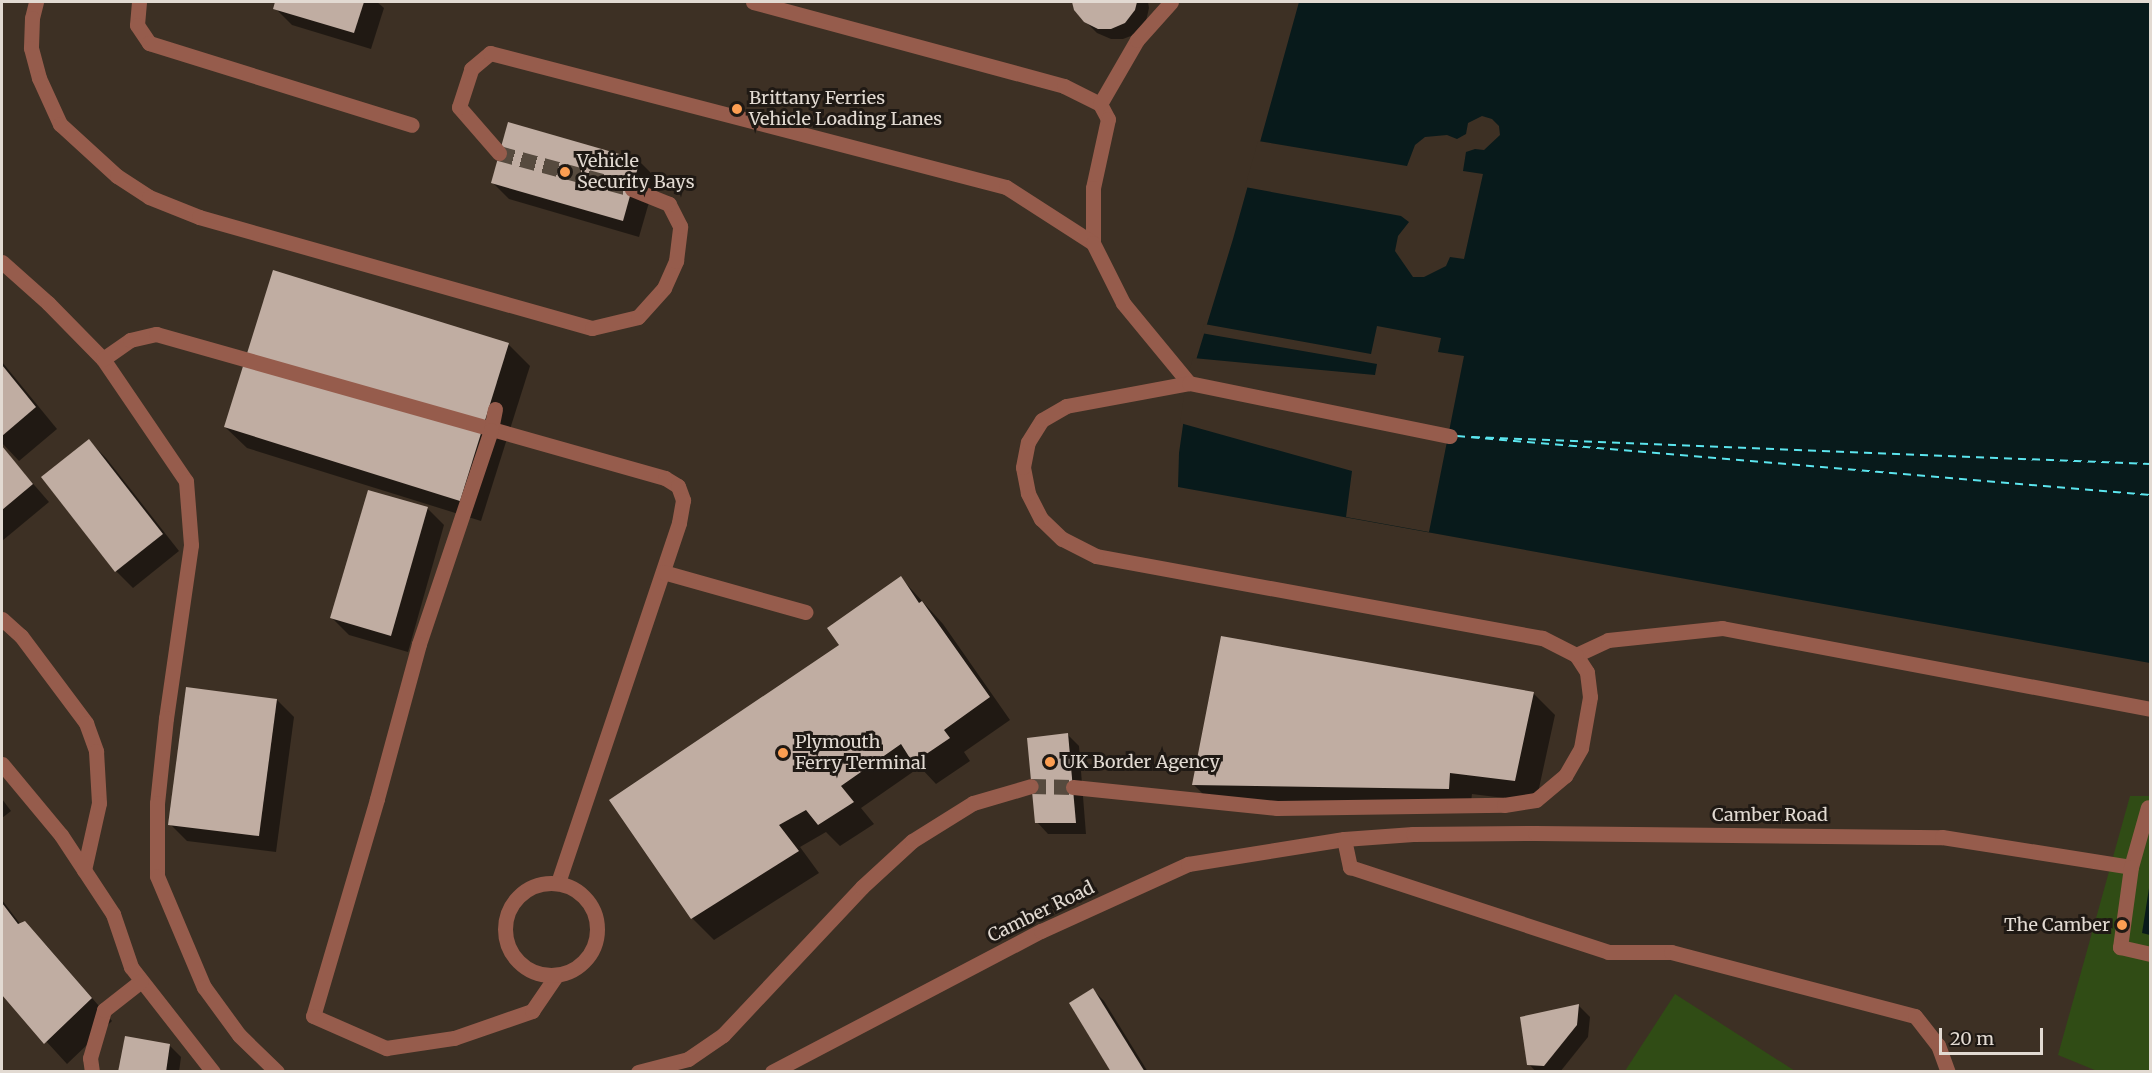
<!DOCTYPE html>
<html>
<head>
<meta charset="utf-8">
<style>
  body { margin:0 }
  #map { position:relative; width:2152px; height:1073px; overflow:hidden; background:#3d3024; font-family:Merriweather,serif }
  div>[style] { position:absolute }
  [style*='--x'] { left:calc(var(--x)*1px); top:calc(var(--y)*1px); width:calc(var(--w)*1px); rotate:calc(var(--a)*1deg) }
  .green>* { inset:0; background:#304c15 }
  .water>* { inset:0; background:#081a1b }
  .pier>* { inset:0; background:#3d3024 }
  .shadow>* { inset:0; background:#0007 }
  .ferry>* { height:1.5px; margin-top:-0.75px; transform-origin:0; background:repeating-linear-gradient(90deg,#5be5ee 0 8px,transparent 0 14px) }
  .building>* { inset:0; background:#c0ada2 }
  .minor-tunnel>* { height:15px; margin-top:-7.5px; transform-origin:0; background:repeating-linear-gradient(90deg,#564a3e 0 15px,transparent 0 23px) }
  .minor>* { height:15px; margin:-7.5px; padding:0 7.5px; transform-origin:7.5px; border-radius:7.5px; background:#965c4c }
  .minor>.ring { margin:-7.5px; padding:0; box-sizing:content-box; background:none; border:15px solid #965c4c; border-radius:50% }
  .dots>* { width:16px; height:16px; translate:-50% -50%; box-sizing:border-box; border:3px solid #1f1914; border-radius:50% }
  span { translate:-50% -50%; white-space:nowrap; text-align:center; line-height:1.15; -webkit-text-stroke:6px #1f1914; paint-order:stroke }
  .poi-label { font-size:18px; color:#e2dad2 }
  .left { translate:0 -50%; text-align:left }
  .right { translate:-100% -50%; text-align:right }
  .street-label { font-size:18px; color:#e2dad2 }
  .frame { position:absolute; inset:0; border:3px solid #e2dad2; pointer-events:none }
  .scale { position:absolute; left:1939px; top:1028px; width:104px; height:27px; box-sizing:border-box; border:3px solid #e2dad2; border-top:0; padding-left:8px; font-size:18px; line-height:21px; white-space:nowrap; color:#e2dad2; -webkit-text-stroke:4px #1f1914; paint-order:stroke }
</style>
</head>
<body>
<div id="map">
  <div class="green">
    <div style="clip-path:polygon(2130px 796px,2150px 796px,2150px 1071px,2097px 1071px,2058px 1055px)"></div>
    <div style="clip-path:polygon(1675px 994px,1795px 1071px,1625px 1071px)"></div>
  </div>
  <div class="water">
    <div style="clip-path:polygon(1299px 2px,2150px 2px,2150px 663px,1178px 487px,1179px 453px,1189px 383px,1233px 239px)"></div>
    <div style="clip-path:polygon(2150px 882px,2150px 935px,2142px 933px)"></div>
  </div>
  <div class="pier">
    <div style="clip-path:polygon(1482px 116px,1492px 119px,1499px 126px,1500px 135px,1484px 150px,1475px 149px,1466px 152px,1463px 171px,1483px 174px,1464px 259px,1450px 257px,1446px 266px,1424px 277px,1413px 277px,1395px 251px,1398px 236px,1409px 222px,1401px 216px,1245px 187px,1258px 141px,1407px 166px,1415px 145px,1425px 137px,1447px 135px,1457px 139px,1466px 134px,1468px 123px)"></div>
    <div style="clip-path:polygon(1204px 324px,1371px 354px,1377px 326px,1441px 338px,1438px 352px,1464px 356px,1429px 532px,1346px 517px,1352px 471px,1180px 423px,1186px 382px,1193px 358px,1375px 375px,1377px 364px,1201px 333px)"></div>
  </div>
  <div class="shadow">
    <div style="clip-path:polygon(277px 2px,377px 2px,384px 8px,371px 49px,292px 25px,275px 8px)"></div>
    <div style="clip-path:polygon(1074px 2px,1148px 2px,1149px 8px,1146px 21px,1136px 34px,1123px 39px,1111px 39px,1097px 33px,1085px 21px,1075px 9px)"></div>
    <div style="clip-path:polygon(509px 124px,640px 162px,656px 178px,639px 237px,509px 199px,492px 182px)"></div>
    <div style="clip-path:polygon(274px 272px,509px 345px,530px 366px,481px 521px,247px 448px,225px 427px)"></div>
    <div style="clip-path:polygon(2px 362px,57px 429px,19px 461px,2px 443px)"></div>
    <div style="clip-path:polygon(89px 441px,106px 458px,179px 551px,133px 588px,116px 571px)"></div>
    <div style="clip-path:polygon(2px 448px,49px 502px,2px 541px)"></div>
    <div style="clip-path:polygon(427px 508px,444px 525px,408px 652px,349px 635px,332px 618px)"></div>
    <div style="clip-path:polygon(901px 578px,943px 624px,1010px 720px,964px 752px,970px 761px,936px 784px,920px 767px,861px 808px,874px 824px,840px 846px,826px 832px,800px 847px,819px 873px,714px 940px,692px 918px,611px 800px,841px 645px)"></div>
    <div style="clip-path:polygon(1533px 693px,1555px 715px,1536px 802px,1472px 794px,1470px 810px,1215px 806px,1193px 784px)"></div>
    <div style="clip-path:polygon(277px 700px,294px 717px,276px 852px,187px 841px,170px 824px)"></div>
    <div style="clip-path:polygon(1068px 735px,1079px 746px,1086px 834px,1048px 834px,1037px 822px)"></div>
    <div style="clip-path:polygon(2px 799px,11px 811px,2px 818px)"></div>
    <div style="clip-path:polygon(2px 900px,21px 925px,24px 923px,46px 945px,112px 1021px,67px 1064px,2px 993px)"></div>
    <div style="clip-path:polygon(1093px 990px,1104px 1001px,1148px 1072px,1113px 1072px)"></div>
    <div style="clip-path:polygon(1579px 1006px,1590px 1017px,1588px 1037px,1560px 1072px,1536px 1072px,1529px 1064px,1521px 1018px)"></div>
    <div style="clip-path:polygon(170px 1046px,181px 1057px,179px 1072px,119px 1072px)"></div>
  </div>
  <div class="ferry">
    <div style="--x:1457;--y:436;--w:696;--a:4.87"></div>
    <div style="--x:1472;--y:437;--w:679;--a:2.28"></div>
  </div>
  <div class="building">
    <div style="clip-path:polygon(275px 2px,364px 2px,354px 33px,273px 9px)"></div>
    <div style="clip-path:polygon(1072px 2px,1137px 2px,1135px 10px,1125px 23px,1111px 29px,1098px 29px,1084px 22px,1074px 10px)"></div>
    <div style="clip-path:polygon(508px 122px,640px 160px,623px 221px,491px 183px)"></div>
    <div style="clip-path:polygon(273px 270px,509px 343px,460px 501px,224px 427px)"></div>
    <div style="clip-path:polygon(2px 365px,36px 407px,2px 436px)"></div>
    <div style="clip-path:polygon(89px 439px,163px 534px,115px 572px,41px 477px)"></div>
    <div style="clip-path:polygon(2px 446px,33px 484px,2px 510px)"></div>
    <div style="clip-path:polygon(368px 490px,428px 507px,391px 636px,330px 618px)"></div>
    <div style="clip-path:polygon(901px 576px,919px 603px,922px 601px,990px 697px,944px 730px,950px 738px,913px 763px,901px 744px,841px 786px,854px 802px,818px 825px,806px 810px,779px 825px,799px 851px,691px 919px,609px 800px,839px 645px,827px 628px)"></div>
    <div style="clip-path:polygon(1221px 636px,1534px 692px,1515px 781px,1450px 773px,1449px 789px,1192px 785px)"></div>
    <div style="clip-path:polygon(186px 687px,277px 699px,259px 836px,168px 825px)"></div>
    <div style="clip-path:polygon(1068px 733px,1076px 823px,1035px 823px,1027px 738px)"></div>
    <div style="clip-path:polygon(2px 903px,18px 924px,25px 921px,92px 998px,44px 1044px,2px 995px)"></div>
    <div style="clip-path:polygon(1093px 988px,1145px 1072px,1111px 1072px,1069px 1003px)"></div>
    <div style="clip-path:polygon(1579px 1004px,1577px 1025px,1544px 1066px,1527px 1065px,1520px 1017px)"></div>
    <div style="clip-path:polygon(125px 1036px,170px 1044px,166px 1072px,118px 1072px)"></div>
  </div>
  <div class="minor-tunnel">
    <div style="--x:499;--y:153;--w:138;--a:15.1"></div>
    <div style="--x:1031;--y:786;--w:42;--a:1.4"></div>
  </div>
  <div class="minor">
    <div style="--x:36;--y:2;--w:16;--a:104"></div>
    <div style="--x:32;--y:18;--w:30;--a:92"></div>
    <div style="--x:31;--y:48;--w:31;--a:75"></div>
    <div style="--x:39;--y:78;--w:51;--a:65.5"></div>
    <div style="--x:60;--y:124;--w:77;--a:42.4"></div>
    <div style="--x:117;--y:176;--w:38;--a:33"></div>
    <div style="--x:149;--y:197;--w:54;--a:21.8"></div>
    <div style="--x:199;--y:217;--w:408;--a:15.8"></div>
    <div style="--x:592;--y:328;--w:47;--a:-13.4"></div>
    <div style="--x:638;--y:317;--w:39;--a:-48"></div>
    <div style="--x:664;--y:288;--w:30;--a:-66"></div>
    <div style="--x:676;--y:261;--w:35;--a:-83"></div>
    <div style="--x:680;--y:226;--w:25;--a:-117"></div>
    <div style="--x:669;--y:204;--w:40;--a:-158"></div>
    <div style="--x:139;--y:2;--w:23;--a:95"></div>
    <div style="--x:137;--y:25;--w:22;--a:56"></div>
    <div style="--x:149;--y:43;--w:275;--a:17.3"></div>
    <div style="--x:753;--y:2;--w:322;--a:15.1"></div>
    <div style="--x:1064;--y:86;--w:40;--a:26.6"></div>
    <div style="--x:1100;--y:104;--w:17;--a:62"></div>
    <div style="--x:1108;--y:119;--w:71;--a:102.3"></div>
    <div style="--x:1093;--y:188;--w:55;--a:90"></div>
    <div style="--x:1100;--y:104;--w:74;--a:-60"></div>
    <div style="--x:1137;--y:40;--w:51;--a:-48.2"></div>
    <div style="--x:499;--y:153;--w:61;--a:-131"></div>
    <div style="--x:459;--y:107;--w:40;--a:-72"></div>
    <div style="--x:471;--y:69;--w:25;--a:-40"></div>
    <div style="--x:490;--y:53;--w:533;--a:14.56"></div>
    <div style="--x:1006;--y:187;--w:103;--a:32.8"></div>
    <div style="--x:1093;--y:243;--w:67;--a:63.4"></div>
    <div style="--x:1123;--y:303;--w:104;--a:50.5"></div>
    <div style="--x:2;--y:262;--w:62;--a:41.7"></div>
    <div style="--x:48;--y:303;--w:78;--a:45.5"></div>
    <div style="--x:103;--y:359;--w:148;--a:55.8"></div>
    <div style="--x:186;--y:481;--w:64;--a:85.5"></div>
    <div style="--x:191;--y:545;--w:175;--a:98.2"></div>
    <div style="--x:166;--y:718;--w:85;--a:96"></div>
    <div style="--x:157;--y:803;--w:73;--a:90"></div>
    <div style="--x:157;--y:876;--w:121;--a:67.1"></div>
    <div style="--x:204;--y:987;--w:59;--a:53.9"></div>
    <div style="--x:239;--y:1035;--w:53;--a:44.2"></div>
    <div style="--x:103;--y:359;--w:33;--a:-35"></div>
    <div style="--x:130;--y:340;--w:27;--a:-13"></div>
    <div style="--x:156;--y:334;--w:529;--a:15.8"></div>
    <div style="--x:665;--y:478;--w:15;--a:32"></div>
    <div style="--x:678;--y:486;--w:15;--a:70"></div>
    <div style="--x:683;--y:500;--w:23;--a:100"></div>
    <div style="--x:679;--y:523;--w:380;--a:108.6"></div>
    <div style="--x:495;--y:409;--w:21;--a:101"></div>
    <div style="--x:491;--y:430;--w:226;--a:108.6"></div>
    <div style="--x:419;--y:644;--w:161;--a:105.2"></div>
    <div style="--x:377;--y:799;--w:226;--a:106.4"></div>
    <div style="--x:313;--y:1016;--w:80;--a:23.7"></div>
    <div style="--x:386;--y:1048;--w:69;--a:-8.4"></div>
    <div style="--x:454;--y:1038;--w:83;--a:-19.1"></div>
    <div style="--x:532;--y:1011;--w:42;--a:-55.6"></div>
    <div style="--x:663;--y:572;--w:148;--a:15.7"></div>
    <div style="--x:2;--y:619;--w:25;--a:42"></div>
    <div style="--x:21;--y:636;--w:109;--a:53.2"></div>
    <div style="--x:86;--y:723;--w:30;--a:70"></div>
    <div style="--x:96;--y:751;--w:52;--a:86.7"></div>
    <div style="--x:99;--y:803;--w:69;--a:102.6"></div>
    <div style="--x:1576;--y:655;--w:35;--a:-25"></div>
    <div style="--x:1608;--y:640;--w:115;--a:-6"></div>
    <div style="--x:1722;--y:628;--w:436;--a:10.7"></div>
    <div style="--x:2;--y:764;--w:92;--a:50.3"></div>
    <div style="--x:61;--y:835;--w:95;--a:56.6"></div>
    <div style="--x:113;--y:914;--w:56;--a:71.2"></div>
    <div style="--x:131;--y:967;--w:133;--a:52"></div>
    <div style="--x:1073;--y:787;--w:205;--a:5.9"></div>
    <div style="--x:1277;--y:808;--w:227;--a:-0.8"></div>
    <div style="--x:1504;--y:805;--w:32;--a:-9"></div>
    <div style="--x:1536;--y:800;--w:38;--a:-40"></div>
    <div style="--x:1565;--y:776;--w:32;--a:-60"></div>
    <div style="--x:1581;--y:748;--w:52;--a:-80"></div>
    <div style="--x:1590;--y:697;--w:25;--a:-97"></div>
    <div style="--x:1587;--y:672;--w:20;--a:-123"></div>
    <div style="--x:1576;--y:655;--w:38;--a:-153"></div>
    <div style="--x:1542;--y:638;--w:453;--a:-169.6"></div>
    <div style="--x:1096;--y:556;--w:38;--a:-153"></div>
    <div style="--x:1062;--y:539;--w:29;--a:-136"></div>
    <div style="--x:1041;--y:519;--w:29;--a:-117"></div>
    <div style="--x:1028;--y:493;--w:26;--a:-101"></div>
    <div style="--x:1023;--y:467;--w:25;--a:-79"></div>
    <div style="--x:1028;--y:442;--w:26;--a:-58"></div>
    <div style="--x:1042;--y:420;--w:28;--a:-30"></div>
    <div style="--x:1066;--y:406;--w:125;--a:-10.6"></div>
    <div style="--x:1189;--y:383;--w:266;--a:11.5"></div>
    <div style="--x:1344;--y:839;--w:69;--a:-4.1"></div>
    <div style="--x:1413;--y:834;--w:122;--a:-0.5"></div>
    <div style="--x:1535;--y:833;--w:407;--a:0.6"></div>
    <div style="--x:1942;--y:837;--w:191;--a:9"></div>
    <div style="--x:2131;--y:867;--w:62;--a:-74.2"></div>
    <div style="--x:2131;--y:867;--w:81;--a:97.8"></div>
    <div style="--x:2120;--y:947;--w:31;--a:13"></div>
    <div class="ring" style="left:505px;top:883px;width:77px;height:77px"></div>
    <div style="--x:92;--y:1072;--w:14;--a:-98"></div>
    <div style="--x:90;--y:1058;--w:50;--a:-73.7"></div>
    <div style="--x:104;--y:1010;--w:47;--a:-38.1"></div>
    <div style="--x:638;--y:1072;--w:52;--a:-14.6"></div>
    <div style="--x:688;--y:1059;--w:42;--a:-34.4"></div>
    <div style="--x:723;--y:1035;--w:203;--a:-46.8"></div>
    <div style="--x:862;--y:887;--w:68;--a:-42.6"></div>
    <div style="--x:912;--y:841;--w:72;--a:-31.9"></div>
    <div style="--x:973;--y:803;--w:60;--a:-16.3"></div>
    <div style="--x:772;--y:1072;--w:304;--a:-27.7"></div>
    <div style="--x:1041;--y:931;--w:162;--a:-24.5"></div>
    <div style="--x:1188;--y:864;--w:158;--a:-9.1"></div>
    <div style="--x:1344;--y:839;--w:29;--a:78"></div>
    <div style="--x:1350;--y:867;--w:272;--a:18.2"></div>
    <div style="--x:1608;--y:952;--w:63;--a:0"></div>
    <div style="--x:1671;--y:952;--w:252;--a:14.7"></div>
    <div style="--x:1915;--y:1016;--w:37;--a:52"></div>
    <div style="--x:1938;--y:1045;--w:29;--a:70"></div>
  </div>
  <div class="dots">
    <div style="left:737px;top:109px;background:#fc9e52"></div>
    <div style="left:565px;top:172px;background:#fc9e52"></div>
    <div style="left:783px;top:753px;background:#fc9e52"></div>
    <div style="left:1050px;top:762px;background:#fc9e52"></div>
    <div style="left:2122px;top:925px;background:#fc9e52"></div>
  </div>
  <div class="poi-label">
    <span class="left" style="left:749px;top:109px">Brittany Ferries<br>Vehicle Loading Lanes</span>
    <span class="left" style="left:577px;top:172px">Vehicle<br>Security Bays</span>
    <span class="left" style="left:795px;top:753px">Plymouth<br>Ferry Terminal</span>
    <span class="left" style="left:1062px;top:762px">UK Border Agency</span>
    <span class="right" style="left:2110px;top:925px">The Camber</span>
  </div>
  <div class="street-label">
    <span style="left:1770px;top:815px">Camber Road</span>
    <span style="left:1041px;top:912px;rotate:-26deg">Camber Road</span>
  </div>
  <div class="frame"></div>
  <div class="scale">20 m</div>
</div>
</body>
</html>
